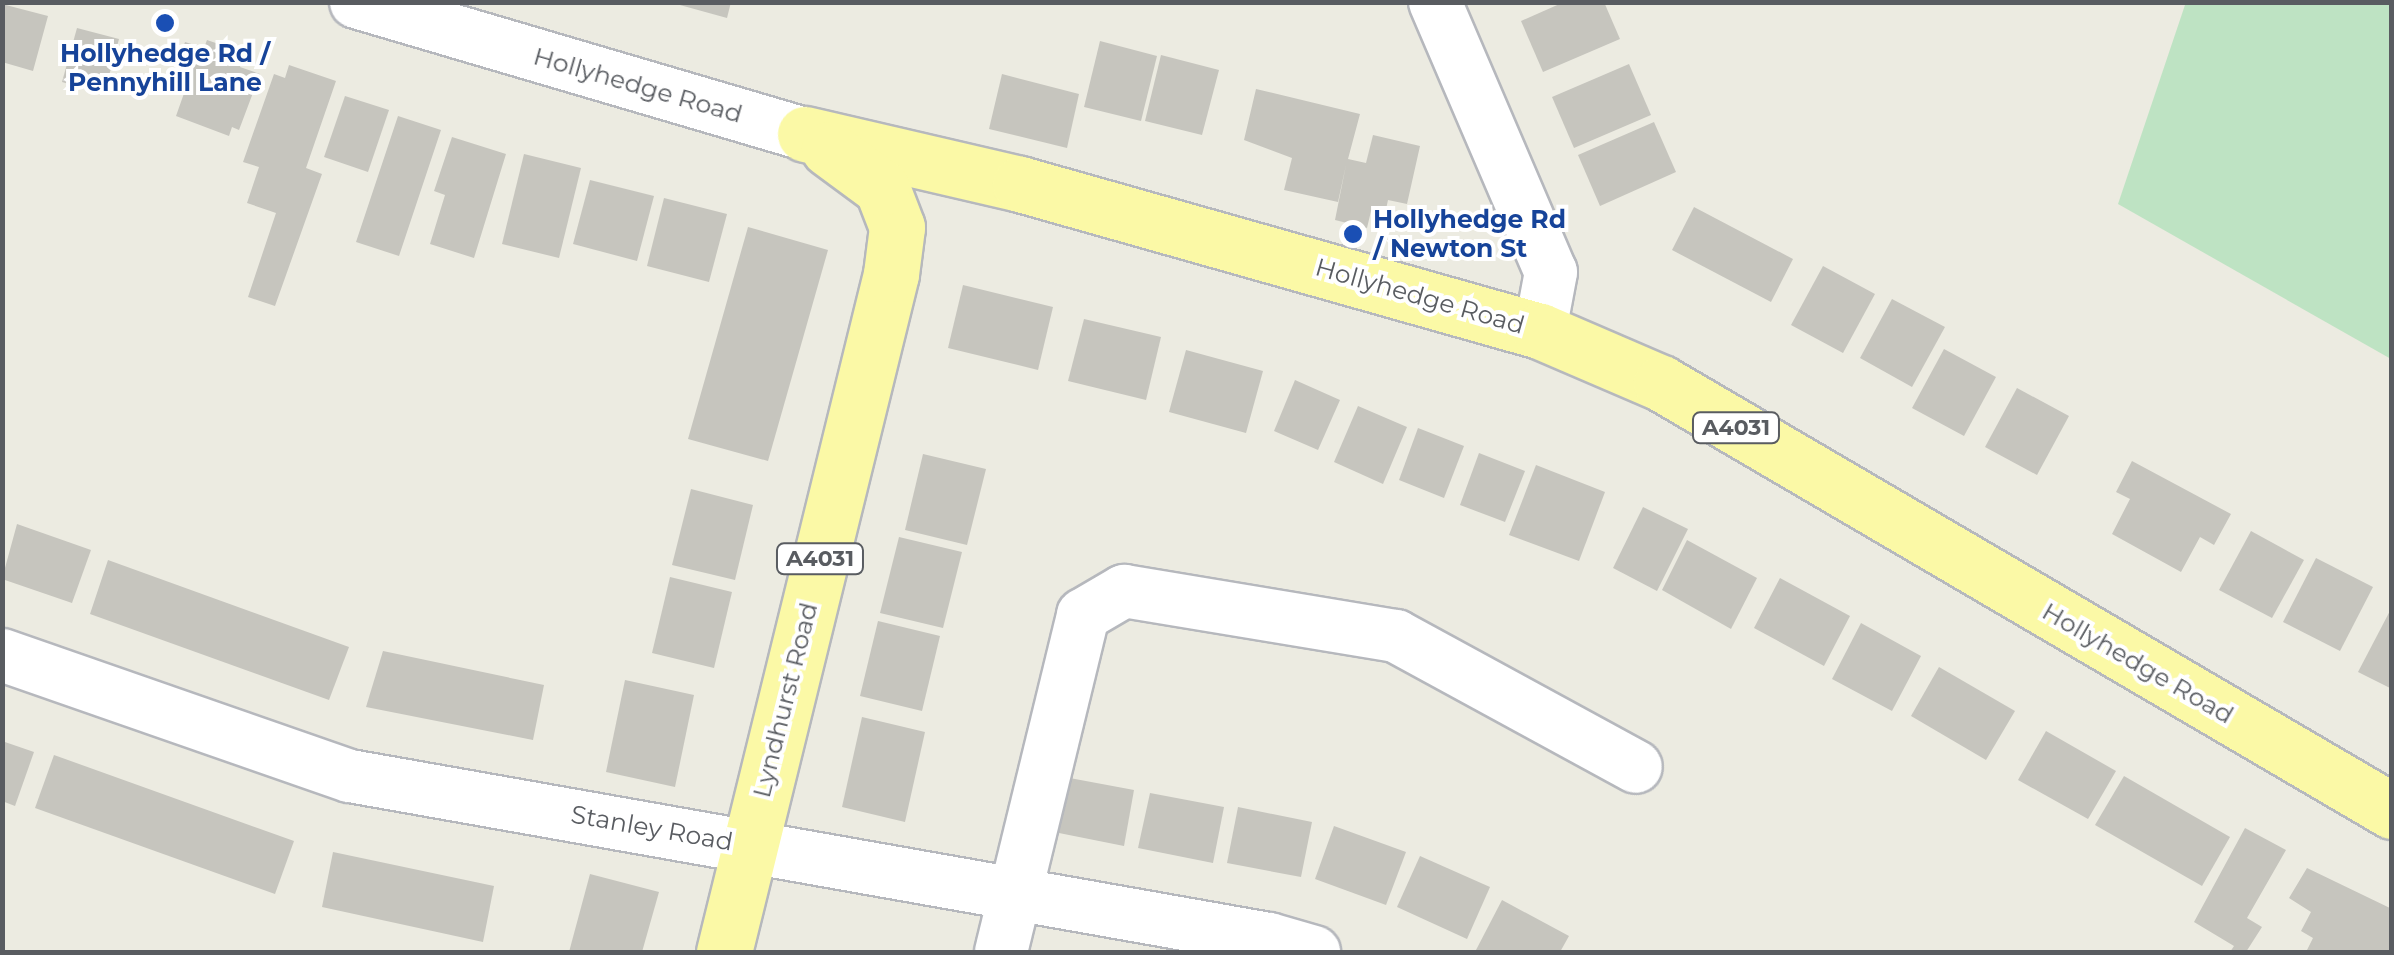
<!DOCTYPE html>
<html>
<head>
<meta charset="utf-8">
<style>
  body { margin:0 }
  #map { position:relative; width:2394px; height:955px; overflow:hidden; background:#ecebe1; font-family:Montserrat,sans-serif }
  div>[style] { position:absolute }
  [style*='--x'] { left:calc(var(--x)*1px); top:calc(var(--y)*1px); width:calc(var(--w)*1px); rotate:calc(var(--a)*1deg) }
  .green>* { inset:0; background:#bee3c3 }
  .building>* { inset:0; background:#c6c5be }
  .roads { filter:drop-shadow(2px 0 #b6b8bd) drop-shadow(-2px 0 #b6b8bd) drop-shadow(0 2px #b6b8bd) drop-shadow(0 -2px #b6b8bd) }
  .minor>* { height:52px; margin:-26px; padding:0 26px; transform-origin:26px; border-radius:26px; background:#fff }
  .major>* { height:55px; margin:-27.5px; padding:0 27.5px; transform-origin:27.5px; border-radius:27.5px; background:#fbf9a6 }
  .dots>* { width:28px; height:28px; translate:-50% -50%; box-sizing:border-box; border:5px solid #fff; border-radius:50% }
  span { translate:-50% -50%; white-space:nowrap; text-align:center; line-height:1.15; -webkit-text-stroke:8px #fff; paint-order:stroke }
  .shield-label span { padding:2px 8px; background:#fff; border:2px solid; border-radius:8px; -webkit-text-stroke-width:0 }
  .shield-label { font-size:22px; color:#595c61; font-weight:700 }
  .transit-label { font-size:25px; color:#164399; font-weight:700 }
  .left { translate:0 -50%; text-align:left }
  .street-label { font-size:25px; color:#595c61 }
  .frame { position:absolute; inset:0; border:5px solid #595c61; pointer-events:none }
</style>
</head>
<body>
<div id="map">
  <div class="green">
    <div style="clip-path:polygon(2186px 2px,2391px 3px,2391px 359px,2118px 204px)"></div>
  </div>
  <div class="building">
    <div style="clip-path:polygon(669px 2px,731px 2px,727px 18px)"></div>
    <div style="clip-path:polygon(1564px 2px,1604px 2px,1620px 39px,1543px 72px,1521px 21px)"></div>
    <div style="clip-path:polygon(2px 4px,48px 16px,33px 71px,2px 62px)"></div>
    <div style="clip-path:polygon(77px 28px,119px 39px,104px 94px,62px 82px)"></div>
    <div style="clip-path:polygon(207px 40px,245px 53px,240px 67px,260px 74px,239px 130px,232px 127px,229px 136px,176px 116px,188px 82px,173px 77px,185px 42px,204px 48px)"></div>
    <div style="clip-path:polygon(1100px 41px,1157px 56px,1141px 121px,1084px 107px)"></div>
    <div style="clip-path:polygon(1161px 55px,1219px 70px,1202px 135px,1145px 121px)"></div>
    <div style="clip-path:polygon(1629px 64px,1651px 115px,1574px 148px,1552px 97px)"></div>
    <div style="clip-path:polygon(289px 65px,336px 81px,306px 168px,322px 174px,275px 306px,248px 297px,276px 213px,247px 203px,259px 167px,243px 162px,274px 74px,285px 78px)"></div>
    <div style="clip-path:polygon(1002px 74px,1079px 94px,1067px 148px,989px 129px)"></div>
    <div style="clip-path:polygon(1256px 89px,1360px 114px,1348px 159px,1366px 163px,1373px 135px,1420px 146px,1407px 204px,1388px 200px,1385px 214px,1371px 211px,1367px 228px,1335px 220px,1346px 165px,1338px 202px,1284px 190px,1292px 158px,1244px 140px)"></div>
    <div style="clip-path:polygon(345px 96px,389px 110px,368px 172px,324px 157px)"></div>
    <div style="clip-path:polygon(398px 116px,441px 130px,399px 256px,356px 242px)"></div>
    <div style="clip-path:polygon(1654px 122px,1676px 172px,1600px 206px,1578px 155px)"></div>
    <div style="clip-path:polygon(452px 137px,506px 154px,474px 258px,430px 244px,445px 195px,434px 191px)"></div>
    <div style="clip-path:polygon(524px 154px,581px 168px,559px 258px,502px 244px)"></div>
    <div style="clip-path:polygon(590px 180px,654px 196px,637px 261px,573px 244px)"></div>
    <div style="clip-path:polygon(664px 198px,727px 214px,709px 282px,647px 266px)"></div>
    <div style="clip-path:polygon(1694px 207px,1793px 259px,1771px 302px,1672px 250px)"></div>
    <div style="clip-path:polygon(748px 227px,828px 250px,768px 461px,688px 439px)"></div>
    <div style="clip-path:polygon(1823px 266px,1875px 294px,1843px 353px,1791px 325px)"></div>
    <div style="clip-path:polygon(963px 285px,1053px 307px,1038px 370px,948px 348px)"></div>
    <div style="clip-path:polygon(1892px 299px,1945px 327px,1912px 387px,1860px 358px)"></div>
    <div style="clip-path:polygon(1084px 319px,1161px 337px,1146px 400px,1068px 381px)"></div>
    <div style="clip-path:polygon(1944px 349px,1996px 377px,1964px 436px,1912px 408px)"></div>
    <div style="clip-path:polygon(1186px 350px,1263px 371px,1246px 433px,1169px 412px)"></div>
    <div style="clip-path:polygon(1295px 380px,1340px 400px,1318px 450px,1274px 431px)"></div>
    <div style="clip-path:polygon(2017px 388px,2069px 416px,2037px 475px,1985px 447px)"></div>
    <div style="clip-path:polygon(1358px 406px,1407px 427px,1383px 484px,1334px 462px)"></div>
    <div style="clip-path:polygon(1418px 428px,1464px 446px,1444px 498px,1399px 480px)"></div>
    <div style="clip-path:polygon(1479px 453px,1525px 471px,1505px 522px,1460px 505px)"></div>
    <div style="clip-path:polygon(923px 454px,986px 469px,967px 545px,905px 530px)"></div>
    <div style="clip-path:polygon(2132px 461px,2231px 514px,2214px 545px,2200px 537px,2181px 572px,2112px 534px,2130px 499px,2116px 492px)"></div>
    <div style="clip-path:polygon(1536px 465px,1605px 492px,1579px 561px,1509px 535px)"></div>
    <div style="clip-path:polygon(691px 489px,753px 505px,735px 580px,672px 565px)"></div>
    <div style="clip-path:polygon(1643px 507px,1688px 529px,1657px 591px,1613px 568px)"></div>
    <div style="clip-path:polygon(17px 524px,91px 550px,72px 603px,2px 579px)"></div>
    <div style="clip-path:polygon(2251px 531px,2304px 560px,2272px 618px,2219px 590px)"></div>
    <div style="clip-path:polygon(899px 537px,962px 552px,943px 628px,880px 613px)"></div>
    <div style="clip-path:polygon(1687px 540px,1757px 578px,1731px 629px,1662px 590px)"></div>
    <div style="clip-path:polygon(2316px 558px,2373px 587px,2340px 651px,2283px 622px)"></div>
    <div style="clip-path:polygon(108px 560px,349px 647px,329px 700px,90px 614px)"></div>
    <div style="clip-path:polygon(670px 577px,732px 592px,714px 668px,652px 653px)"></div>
    <div style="clip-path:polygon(1780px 578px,1850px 616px,1824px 666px,1754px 628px)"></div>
    <div style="clip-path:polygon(2392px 607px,2392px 689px,2358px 672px)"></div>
    <div style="clip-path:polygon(878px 621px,940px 636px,922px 711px,860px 696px)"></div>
    <div style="clip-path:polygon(1861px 623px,1921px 656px,1892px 711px,1832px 679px)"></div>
    <div style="clip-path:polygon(383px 651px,544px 685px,533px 740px,366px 707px)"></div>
    <div style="clip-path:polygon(1939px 667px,2015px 711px,1986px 760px,1911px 716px)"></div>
    <div style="clip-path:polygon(625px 680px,694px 695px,675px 787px,606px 772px)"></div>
    <div style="clip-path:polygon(862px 717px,925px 732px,905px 822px,842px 807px)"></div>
    <div style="clip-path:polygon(2046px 731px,2116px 771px,2088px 819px,2018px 780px)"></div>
    <div style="clip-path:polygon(2px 741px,34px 752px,15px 806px,2px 801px)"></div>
    <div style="clip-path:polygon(54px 755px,294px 841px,275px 894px,35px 808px)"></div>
    <div style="clip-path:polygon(1059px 776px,1134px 790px,1124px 846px,1049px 831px)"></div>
    <div style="clip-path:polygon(2124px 776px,2230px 837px,2202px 886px,2095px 825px)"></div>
    <div style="clip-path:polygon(1150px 793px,1224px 807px,1213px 863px,1138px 848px)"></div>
    <div style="clip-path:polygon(1238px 807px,1312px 822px,1301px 877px,1227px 863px)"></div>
    <div style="clip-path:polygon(1334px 826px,1406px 852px,1386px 905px,1315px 879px)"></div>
    <div style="clip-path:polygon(2245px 828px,2286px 850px,2247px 918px,2262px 927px,2246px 952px,2230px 952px,2234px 946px,2194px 922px)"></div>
    <div style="clip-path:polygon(333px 852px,494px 886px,483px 942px,322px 907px)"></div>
    <div style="clip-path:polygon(1420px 856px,1490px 887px,1467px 939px,1397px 907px)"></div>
    <div style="clip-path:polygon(2307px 868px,2392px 909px,2392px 952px,2306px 952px,2313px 938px,2301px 931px,2311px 912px,2289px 898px)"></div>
    <div style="clip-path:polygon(590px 874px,659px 892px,642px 952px,569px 952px)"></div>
    <div style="clip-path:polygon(1502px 900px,1569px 936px,1560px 952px,1476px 950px)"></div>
  </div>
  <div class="roads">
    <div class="minor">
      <div style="--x:356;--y:2;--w:468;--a:16.4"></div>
      <div style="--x:1435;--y:2;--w:294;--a:66.8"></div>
      <div style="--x:1551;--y:272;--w:60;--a:100.6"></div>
      <div style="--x:2;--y:655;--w:368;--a:19.2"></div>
      <div style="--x:350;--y:776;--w:933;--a:10.06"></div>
      <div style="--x:1269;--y:939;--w:47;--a:16.1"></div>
      <div style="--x:1001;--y:952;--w:347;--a:-76.3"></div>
      <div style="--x:1083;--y:615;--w:48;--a:-30.3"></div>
      <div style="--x:1124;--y:591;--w:276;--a:9.4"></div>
      <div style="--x:1396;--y:636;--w:273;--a:28.6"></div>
    </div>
    <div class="major">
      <div style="--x:805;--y:134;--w:221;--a:13.1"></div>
      <div style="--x:1020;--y:184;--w:540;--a:15.79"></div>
      <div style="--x:1540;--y:331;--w:132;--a:23.3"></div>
      <div style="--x:1661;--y:383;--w:847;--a:30.35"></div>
      <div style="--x:724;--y:952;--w:698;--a:-76.16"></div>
      <div style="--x:891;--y:274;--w:47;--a:-82.7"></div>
      <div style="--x:897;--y:227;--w:42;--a:-111"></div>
      <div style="--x:882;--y:188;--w:66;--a:-143.7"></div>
    </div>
  </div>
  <div class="dots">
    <div style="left:165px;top:23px;background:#1a4fb4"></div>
    <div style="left:1353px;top:234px;background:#1a4fb4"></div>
  </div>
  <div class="shield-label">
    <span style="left:1736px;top:428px">A4031</span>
    <span style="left:820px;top:559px">A4031</span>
  </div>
  <div class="transit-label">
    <span style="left:165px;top:68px">Hollyhedge Rd /<br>Pennyhill Lane</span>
    <span class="left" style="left:1373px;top:234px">Hollyhedge Rd<br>/ Newton St</span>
  </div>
  <div class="street-label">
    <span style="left:638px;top:85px;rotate:16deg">Hollyhedge Road</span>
    <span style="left:1420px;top:296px;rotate:16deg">Hollyhedge Road</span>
    <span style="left:2138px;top:663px;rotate:30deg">Hollyhedge Road</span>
    <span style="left:785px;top:700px;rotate:-76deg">Lyndhurst Road</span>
    <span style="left:652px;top:828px;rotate:10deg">Stanley Road</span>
  </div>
  <div class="frame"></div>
</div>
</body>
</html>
